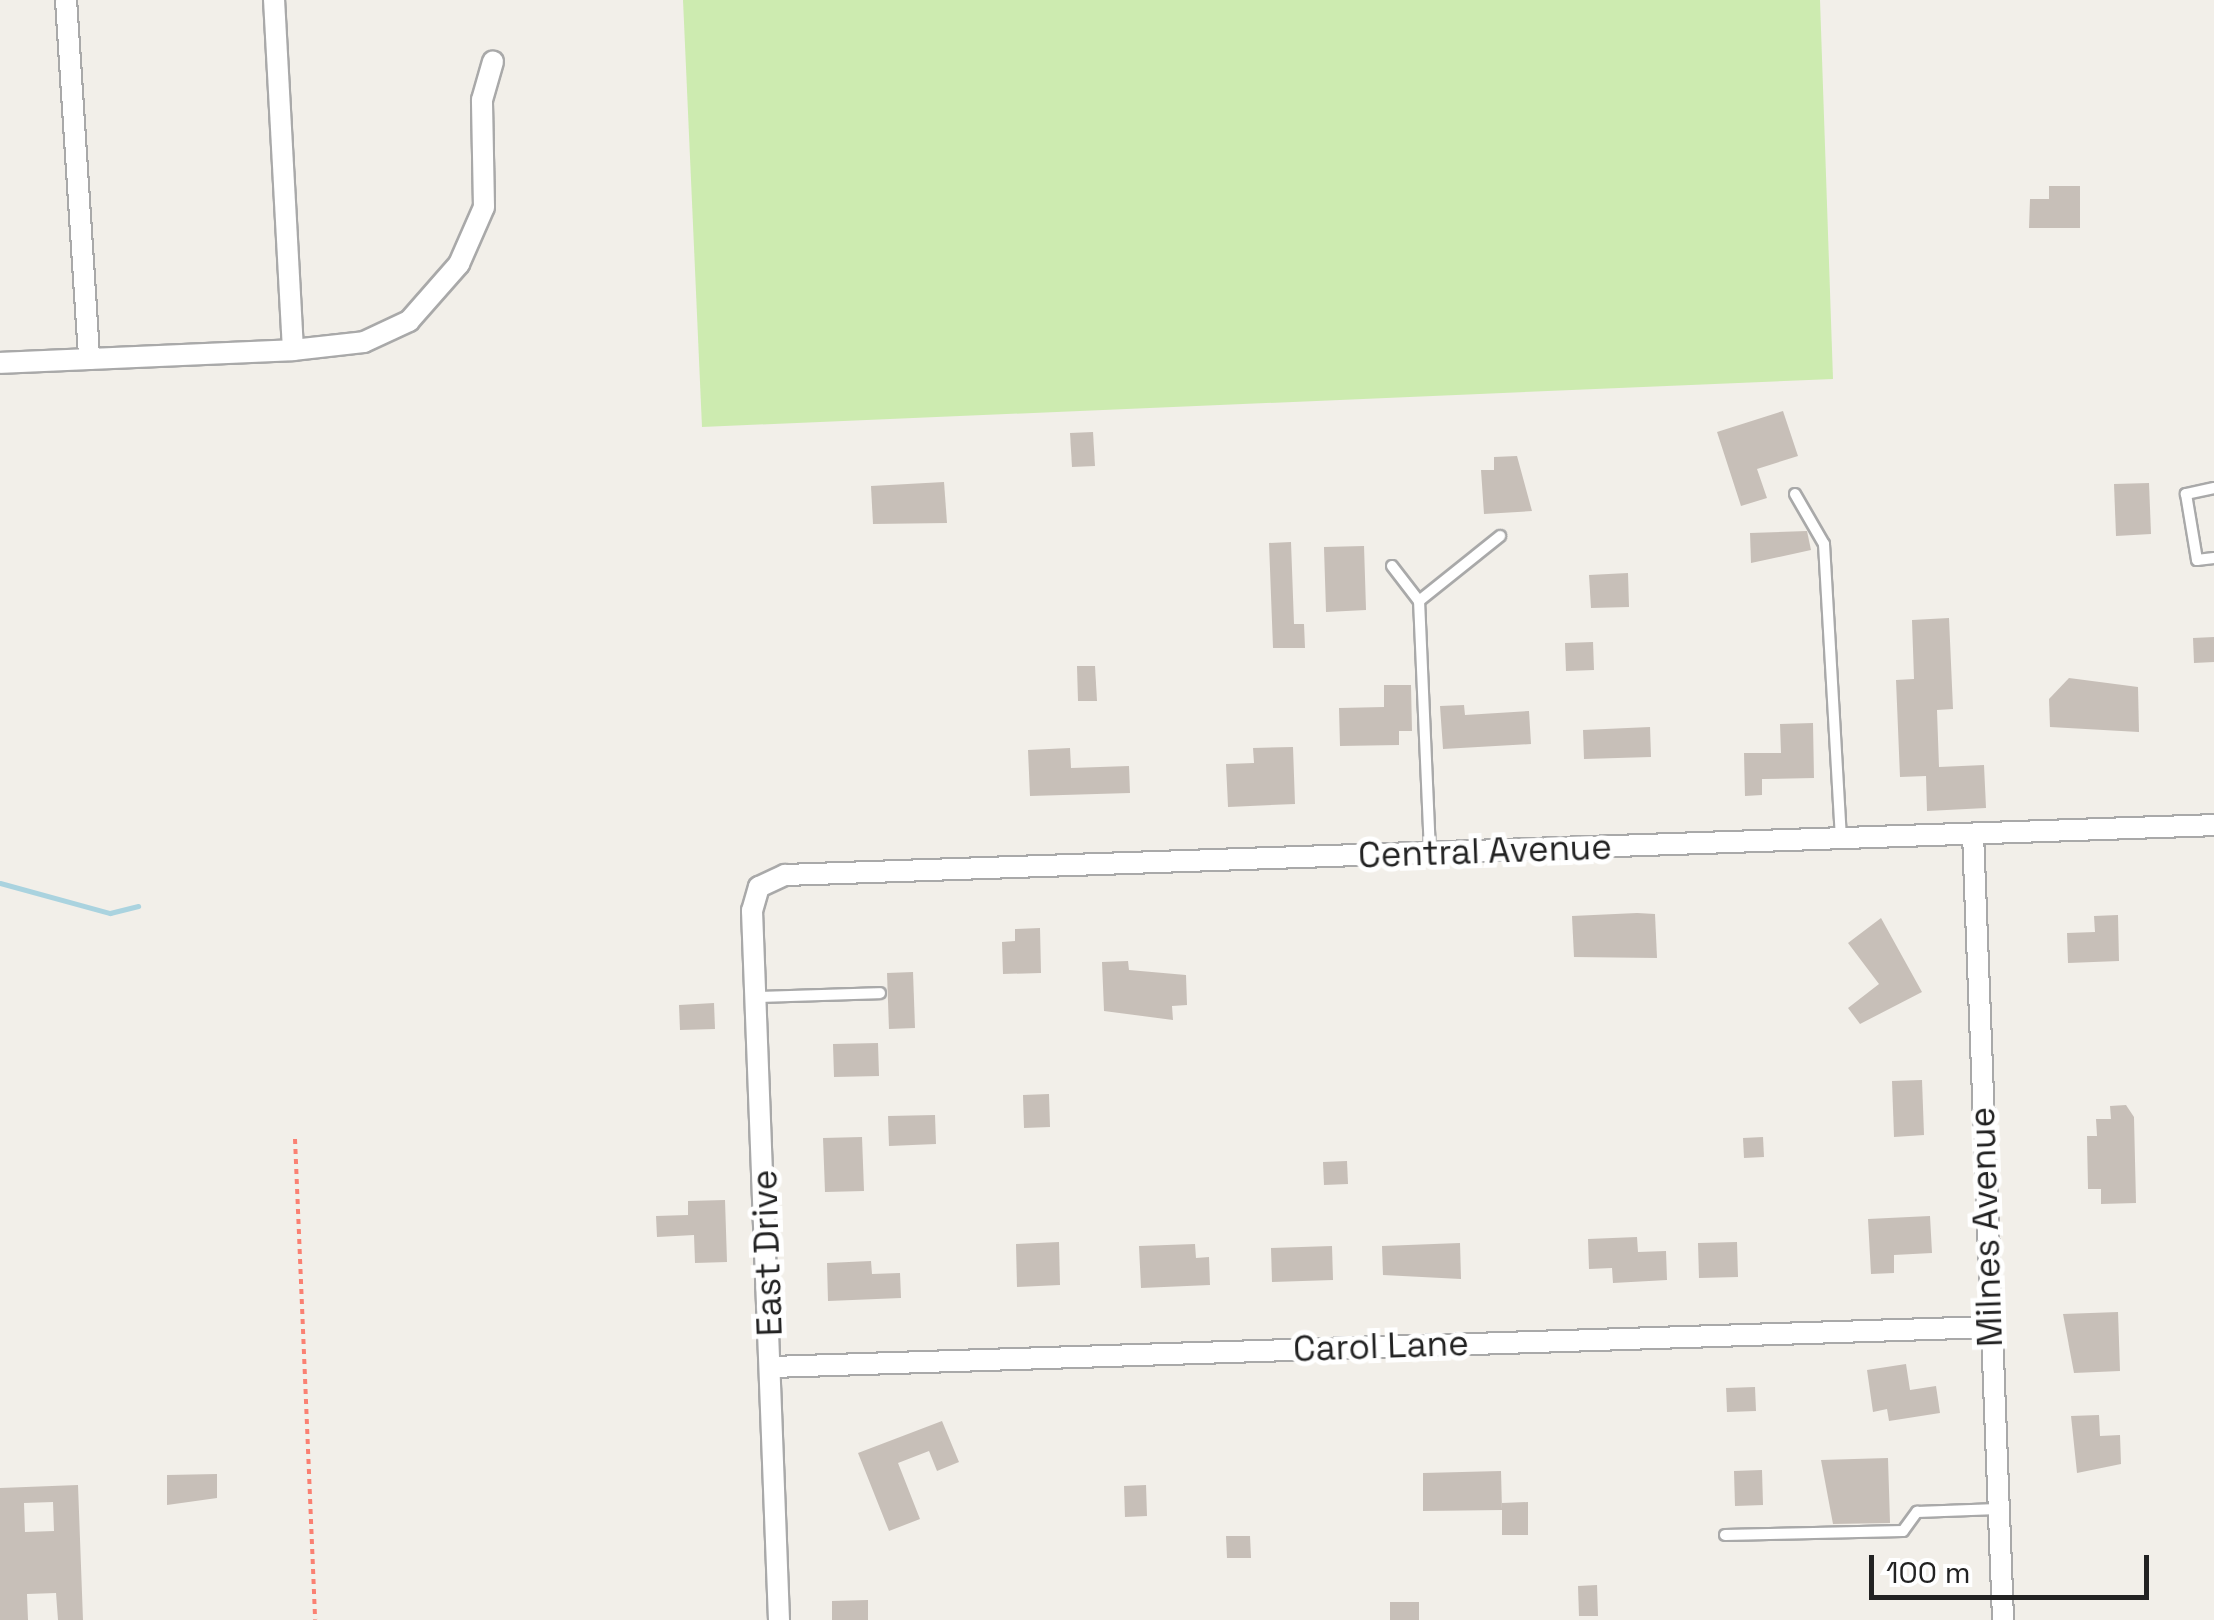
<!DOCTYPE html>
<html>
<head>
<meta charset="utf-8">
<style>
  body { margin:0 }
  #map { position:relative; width:2214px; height:1620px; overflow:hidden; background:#f2efe9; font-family:"Space Grotesk",sans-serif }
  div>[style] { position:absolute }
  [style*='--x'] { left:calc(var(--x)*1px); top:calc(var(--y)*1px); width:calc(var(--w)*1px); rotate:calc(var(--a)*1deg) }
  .grass>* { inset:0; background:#cdebb0 }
  .stream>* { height:5px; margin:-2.5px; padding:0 2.5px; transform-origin:2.5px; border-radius:2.5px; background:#aad3df }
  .building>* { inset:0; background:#c7bfb8 }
  .path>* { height:4px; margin-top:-2px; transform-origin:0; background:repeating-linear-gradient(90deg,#fa8072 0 5px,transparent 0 10px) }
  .roads { filter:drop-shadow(2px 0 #a9a9a9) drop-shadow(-2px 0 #a9a9a9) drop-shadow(0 2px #a9a9a9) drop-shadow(0 -2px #a9a9a9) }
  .lane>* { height:10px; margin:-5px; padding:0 5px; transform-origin:5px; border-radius:5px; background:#fff }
  .street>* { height:20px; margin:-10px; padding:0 10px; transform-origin:10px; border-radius:10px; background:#fff }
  span { translate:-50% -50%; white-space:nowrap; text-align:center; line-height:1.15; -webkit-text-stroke:10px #fff; paint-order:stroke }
  .street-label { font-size:35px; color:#222 }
  .scale { position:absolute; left:1869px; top:1555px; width:280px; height:45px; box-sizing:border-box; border:5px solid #222; border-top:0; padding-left:12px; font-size:30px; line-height:35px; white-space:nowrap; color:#222; -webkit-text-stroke:8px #fff; paint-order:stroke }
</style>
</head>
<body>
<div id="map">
  <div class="grass">
    <div style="clip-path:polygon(683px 0,1820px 0,1833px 379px,702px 427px)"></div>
  </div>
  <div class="stream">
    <div style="--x:0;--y:883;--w:114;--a:15.3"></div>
    <div style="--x:110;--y:913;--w:29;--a:-14"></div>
  </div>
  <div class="building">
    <div style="clip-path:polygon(2049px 186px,2080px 186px,2080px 228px,2029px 228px,2030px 199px,2049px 199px)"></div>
    <div style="clip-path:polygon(1783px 411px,1798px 456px,1757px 469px,1767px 498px,1741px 506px,1717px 432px)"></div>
    <div style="clip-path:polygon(1093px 432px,1095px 466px,1072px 467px,1070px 433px)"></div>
    <div style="clip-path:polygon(1517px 456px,1532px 511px,1484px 514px,1481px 470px,1494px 470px,1494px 457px)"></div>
    <div style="clip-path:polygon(944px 482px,947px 523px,873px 524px,871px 486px)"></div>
    <div style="clip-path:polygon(2149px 483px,2151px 534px,2116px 536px,2114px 484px)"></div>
    <div style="clip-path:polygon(1807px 531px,1811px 550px,1751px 563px,1750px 533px)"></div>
    <div style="clip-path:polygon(1291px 542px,1294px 624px,1304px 624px,1305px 648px,1273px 648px,1269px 543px)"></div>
    <div style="clip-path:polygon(1364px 546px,1366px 610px,1326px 612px,1324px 547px)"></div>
    <div style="clip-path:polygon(1628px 573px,1629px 607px,1591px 608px,1589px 575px)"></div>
    <div style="clip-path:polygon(1949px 618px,1953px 709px,1937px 710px,1939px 767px,1984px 765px,1986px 808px,1927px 811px,1926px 776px,1900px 777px,1896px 680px,1914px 679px,1912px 620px)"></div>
    <div style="clip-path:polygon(2214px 637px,2214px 662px,2194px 663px,2193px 638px)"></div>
    <div style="clip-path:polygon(1593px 642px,1594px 670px,1566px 671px,1565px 643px)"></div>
    <div style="clip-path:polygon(1077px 666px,1095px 666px,1097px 701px,1078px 701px)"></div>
    <div style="clip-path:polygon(2069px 678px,2138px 687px,2139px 732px,2050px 727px,2049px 699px)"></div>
    <div style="clip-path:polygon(1384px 685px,1411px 685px,1412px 731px,1399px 731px,1399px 745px,1340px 746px,1339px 708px,1384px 707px)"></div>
    <div style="clip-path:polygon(1464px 705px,1465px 715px,1529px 711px,1531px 744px,1443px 749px,1440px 706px)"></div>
    <div style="clip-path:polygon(1813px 723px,1814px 778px,1762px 779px,1762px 795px,1745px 796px,1744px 753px,1781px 753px,1780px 724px)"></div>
    <div style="clip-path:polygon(1650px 727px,1651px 757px,1584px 759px,1583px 730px)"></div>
    <div style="clip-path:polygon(1293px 747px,1295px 804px,1228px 807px,1226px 764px,1254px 763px,1253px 748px)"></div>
    <div style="clip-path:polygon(1070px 748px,1071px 768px,1129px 766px,1130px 793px,1030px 796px,1028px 750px)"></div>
    <div style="clip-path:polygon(1637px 913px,1655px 914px,1657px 958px,1574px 957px,1572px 916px)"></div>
    <div style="clip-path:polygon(2118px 915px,2119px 961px,2068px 963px,2067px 933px,2095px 932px,2094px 916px)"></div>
    <div style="clip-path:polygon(1881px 918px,1922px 992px,1860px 1024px,1848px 1008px,1879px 984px,1848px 943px)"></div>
    <div style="clip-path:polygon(1040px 928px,1041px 973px,1003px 974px,1002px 942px,1015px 941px,1015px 929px)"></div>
    <div style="clip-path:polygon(1128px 961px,1129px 970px,1186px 975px,1187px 1005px,1172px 1006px,1173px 1020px,1104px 1011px,1102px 962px)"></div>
    <div style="clip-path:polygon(913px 972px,915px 1028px,889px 1029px,887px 973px)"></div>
    <div style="clip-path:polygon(714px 1003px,715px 1029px,680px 1030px,679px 1005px)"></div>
    <div style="clip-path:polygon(878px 1043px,879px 1076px,834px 1077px,833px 1044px)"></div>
    <div style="clip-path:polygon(1922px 1080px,1924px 1135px,1894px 1137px,1892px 1081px)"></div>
    <div style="clip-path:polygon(1049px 1094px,1050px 1127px,1024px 1128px,1023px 1095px)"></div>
    <div style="clip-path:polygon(2126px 1105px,2134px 1117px,2136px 1203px,2101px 1204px,2101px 1189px,2088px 1189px,2087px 1136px,2097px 1136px,2096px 1119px,2111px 1119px,2110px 1106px)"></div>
    <div style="clip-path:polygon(935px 1115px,936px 1144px,889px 1146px,888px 1116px)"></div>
    <div style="clip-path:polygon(862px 1137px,864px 1191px,825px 1192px,823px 1138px)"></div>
    <div style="clip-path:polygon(1763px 1137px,1764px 1157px,1744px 1158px,1743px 1138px)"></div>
    <div style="clip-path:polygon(1347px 1161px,1348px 1184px,1324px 1185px,1323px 1162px)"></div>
    <div style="clip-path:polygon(725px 1200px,727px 1262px,695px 1263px,694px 1235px,657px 1237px,656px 1216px,688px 1215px,688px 1201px)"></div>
    <div style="clip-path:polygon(1930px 1216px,1932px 1253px,1894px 1255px,1894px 1273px,1871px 1274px,1868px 1219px)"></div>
    <div style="clip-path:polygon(1637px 1237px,1638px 1252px,1666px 1251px,1667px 1280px,1613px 1283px,1612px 1268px,1589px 1269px,1588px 1239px)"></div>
    <div style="clip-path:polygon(1059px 1242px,1060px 1285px,1017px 1287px,1016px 1244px)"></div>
    <div style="clip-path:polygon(1737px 1242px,1738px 1277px,1699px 1278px,1698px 1243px)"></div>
    <div style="clip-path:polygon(1460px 1243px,1461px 1279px,1383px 1275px,1382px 1246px)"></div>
    <div style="clip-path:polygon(1195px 1244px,1196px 1258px,1209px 1257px,1210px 1285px,1141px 1288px,1139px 1246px)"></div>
    <div style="clip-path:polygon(1332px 1246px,1333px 1280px,1272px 1282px,1271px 1248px)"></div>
    <div style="clip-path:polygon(871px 1261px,872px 1274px,900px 1273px,901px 1298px,828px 1301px,827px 1263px)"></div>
    <div style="clip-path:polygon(2118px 1312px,2120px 1371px,2074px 1373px,2063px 1314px)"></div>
    <div style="clip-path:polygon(1906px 1364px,1910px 1390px,1936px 1386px,1940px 1413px,1889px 1421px,1887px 1409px,1873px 1412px,1867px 1370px)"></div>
    <div style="clip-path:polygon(1755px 1387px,1756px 1411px,1727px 1412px,1726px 1388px)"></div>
    <div style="clip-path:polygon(2099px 1415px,2100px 1436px,2120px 1435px,2121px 1464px,2077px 1473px,2071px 1416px)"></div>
    <div style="clip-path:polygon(942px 1421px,959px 1462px,937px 1471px,929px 1451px,898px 1463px,920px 1519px,889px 1531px,858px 1453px)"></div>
    <div style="clip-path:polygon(1888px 1458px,1890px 1523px,1833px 1524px,1821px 1460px)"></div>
    <div style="clip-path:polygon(1762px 1470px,1763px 1505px,1735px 1506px,1734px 1471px)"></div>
    <div style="clip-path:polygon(1501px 1471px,1502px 1510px,1423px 1511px,1423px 1473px)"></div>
    <div style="clip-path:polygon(217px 1474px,217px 1498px,167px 1505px,167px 1475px)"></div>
    <div style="clip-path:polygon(evenodd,78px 1485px,83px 1620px,58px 1620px,56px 1593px,27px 1594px,28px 1620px,0 1620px,0 1488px,78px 1485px,53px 1502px,54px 1531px,25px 1532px,24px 1503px,53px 1502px)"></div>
    <div style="clip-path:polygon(1146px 1485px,1147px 1516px,1125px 1517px,1124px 1486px)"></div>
    <div style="clip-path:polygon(1528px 1502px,1528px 1535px,1502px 1535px,1502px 1503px)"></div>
    <div style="clip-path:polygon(1226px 1536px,1250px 1536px,1251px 1558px,1227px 1558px)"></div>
    <div style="clip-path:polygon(1597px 1585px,1598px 1616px,1579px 1616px,1578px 1586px)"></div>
    <div style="clip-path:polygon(868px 1600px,868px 1620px,832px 1620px,832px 1601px)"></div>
    <div style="clip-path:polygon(1390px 1602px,1419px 1602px,1419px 1620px,1390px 1620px)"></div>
  </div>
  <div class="path">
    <div style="--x:295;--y:1139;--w:481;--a:87.6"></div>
  </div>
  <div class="roads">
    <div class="lane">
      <div style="--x:2214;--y:488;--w:29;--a:168"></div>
      <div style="--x:2186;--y:494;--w:67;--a:80.5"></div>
      <div style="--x:2197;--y:560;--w:17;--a:-7"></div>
      <div style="--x:1795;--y:494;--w:58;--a:59.9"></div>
      <div style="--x:1824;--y:544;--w:294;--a:86.7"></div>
      <div style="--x:1392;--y:566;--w:44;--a:52.4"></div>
      <div style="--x:1430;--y:852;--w:251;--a:-92.5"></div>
      <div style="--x:1419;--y:601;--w:104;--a:-38.7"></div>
      <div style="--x:756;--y:997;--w:124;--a:-1.8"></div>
      <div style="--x:1725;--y:1535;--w:178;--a:-1.3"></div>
      <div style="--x:1903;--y:1531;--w:24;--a:-54"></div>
      <div style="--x:1917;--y:1512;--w:81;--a:-2.1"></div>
    </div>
    <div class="street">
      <div style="--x:66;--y:0;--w:360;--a:86.3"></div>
      <div style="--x:293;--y:350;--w:71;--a:-6.4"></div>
      <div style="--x:364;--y:342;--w:50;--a:-25"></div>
      <div style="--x:409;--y:321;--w:76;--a:-48.7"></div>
      <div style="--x:459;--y:264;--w:62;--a:-66.3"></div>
      <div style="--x:484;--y:207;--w:107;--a:-91.1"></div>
      <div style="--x:482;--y:100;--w:40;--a:-74"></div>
      <div style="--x:0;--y:363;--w:293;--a:-2.5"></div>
      <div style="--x:293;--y:350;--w:351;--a:-93.1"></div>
      <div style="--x:1973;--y:834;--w:787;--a:87.81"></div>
      <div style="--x:772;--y:1367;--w:1219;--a:-1.88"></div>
      <div style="--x:779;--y:1620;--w:710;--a:-92.18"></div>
      <div style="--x:752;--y:911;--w:25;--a:-74"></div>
      <div style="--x:759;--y:887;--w:29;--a:-25"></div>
      <div style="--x:785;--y:875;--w:1430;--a:-2"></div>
    </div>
  </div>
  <div class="street-label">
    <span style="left:1485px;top:851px;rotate:-2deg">Central Avenue</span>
    <span style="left:1986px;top:1227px;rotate:-92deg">Milnes Avenue</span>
    <span style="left:767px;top:1253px;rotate:-92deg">East Drive</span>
    <span style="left:1381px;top:1346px;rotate:-2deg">Carol Lane</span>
  </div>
  <div class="scale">100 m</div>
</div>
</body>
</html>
